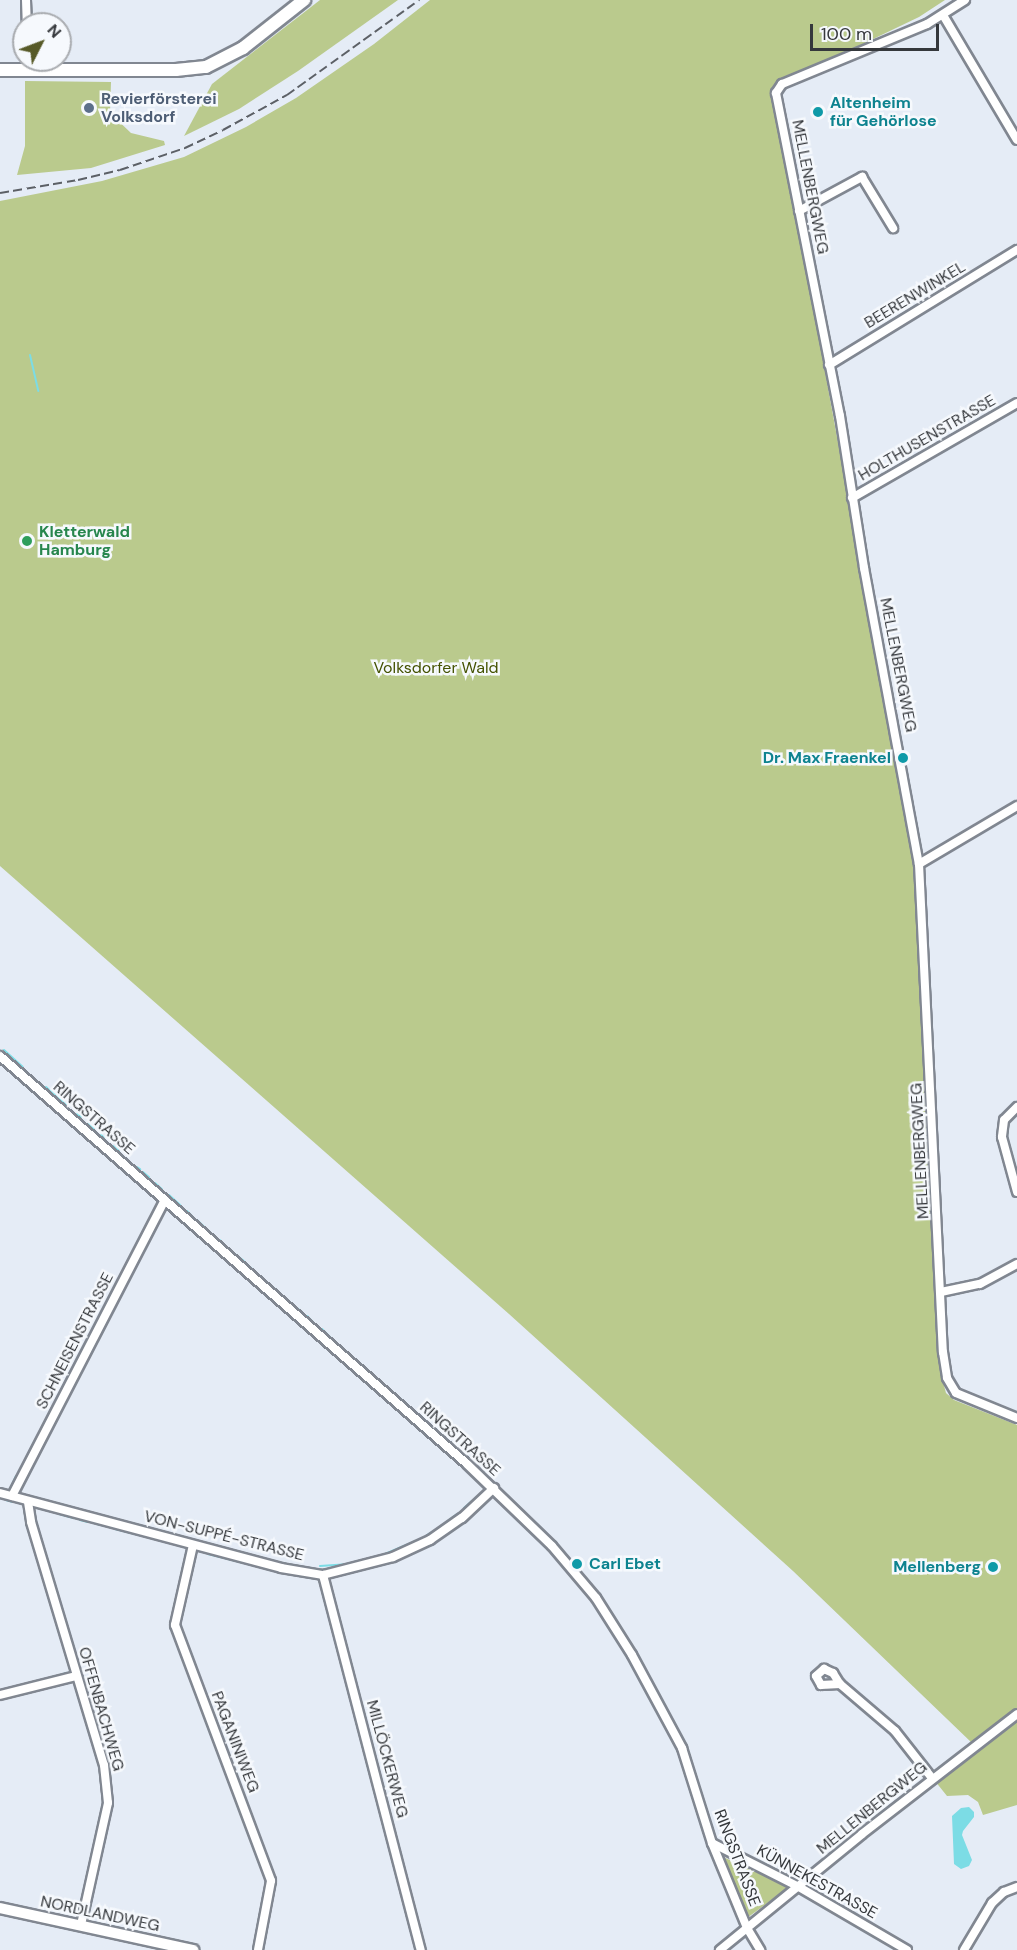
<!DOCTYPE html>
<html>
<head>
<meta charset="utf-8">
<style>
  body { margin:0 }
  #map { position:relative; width:1017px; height:1950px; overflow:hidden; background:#e5ecf6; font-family:"DM Sans",sans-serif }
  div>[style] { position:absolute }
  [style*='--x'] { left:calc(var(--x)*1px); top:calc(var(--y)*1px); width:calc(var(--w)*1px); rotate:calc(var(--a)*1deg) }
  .green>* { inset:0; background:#baca8d }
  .water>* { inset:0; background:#7cdce5 }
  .stream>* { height:2px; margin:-1px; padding:0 1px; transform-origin:1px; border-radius:1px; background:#7cdce5 }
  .roads { filter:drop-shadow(2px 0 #818791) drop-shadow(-2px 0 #818791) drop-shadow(0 2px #818791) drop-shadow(0 -2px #818791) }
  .minor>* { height:8px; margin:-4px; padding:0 4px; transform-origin:4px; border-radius:4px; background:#fff }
  .tertiary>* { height:10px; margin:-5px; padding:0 5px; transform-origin:5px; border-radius:5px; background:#fff }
  .secondary>* { height:12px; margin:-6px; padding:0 6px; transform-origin:6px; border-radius:6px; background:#fff }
  .rail>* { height:2px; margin-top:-1px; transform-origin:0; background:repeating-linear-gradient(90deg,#5c6066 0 9px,transparent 0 13.5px) }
  .dots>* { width:16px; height:16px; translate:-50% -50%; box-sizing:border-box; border:3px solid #f6f9fd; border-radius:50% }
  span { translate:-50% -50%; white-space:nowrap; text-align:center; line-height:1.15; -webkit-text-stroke:5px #f6f9fd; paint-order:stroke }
  .service-label { font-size:16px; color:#4e5e75; font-weight:700 }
  .left { translate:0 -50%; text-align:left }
  .culture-label { font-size:16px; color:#0d838f; font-weight:700 }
  .right { translate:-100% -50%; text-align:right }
  .street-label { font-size:16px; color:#35383c }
  .leisure-label { font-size:16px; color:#27864d; font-weight:700 }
  .park-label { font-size:16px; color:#445202 }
  .north { position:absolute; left:12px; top:12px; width:60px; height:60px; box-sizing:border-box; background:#f6f9fd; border:2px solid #a9acb0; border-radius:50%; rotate:48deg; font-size:16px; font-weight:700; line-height:24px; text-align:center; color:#35383c }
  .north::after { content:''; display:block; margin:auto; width:21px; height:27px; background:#575a28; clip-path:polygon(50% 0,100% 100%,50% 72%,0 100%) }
  .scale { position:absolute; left:810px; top:24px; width:129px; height:27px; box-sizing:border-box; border:3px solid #35383c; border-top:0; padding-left:8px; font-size:18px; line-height:21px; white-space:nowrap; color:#35383c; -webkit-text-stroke:4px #f6f9fd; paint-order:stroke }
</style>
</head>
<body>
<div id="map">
  <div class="green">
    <div style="clip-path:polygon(320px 0,398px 0,298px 71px,239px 109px,184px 136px,212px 84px)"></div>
    <div style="clip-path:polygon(430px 0,945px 0,919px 17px,773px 87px,916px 869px,943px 1382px,946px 1393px,954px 1400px,1017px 1425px,1017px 1712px,972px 1743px,793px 1571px,509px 1314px,0 866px,0 201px,102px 181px,184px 157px,246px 127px,296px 98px,374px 44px)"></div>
    <div style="clip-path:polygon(25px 81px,111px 82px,110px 113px,131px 133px,164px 141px,165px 145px,91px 168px,17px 175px,25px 146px)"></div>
    <div style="clip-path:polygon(1017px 1720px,1017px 1805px,983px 1815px,978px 1802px,968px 1795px,947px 1796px,935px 1781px,973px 1749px)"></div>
    <div style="clip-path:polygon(721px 1856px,789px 1887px,747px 1918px)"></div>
  </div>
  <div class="water">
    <div style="clip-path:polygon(969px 1807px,974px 1812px,974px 1817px,963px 1831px,962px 1835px,972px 1860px,969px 1866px,961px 1869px,954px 1864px,952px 1816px,961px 1808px)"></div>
  </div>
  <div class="stream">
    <div style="--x:30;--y:355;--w:37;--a:77"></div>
    <div style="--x:4;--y:1050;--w:25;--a:42"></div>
    <div style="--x:46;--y:1087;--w:27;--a:42"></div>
    <div style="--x:77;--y:1114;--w:5;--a:37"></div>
    <div style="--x:88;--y:1124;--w:8;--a:40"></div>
    <div style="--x:101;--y:1135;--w:4;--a:45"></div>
    <div style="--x:113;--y:1146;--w:8;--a:40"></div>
    <div style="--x:137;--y:1167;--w:4;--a:34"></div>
    <div style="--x:143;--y:1172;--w:8;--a:40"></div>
    <div style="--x:155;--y:1183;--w:9;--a:41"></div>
    <div style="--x:169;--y:1195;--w:15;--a:42"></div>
    <div style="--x:187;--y:1211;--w:7;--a:45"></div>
    <div style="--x:197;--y:1220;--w:16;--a:43"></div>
    <div style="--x:148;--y:1222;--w:18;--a:-63"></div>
    <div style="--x:213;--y:1235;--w:4;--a:45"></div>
    <div style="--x:220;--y:1240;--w:5;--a:53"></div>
    <div style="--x:138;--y:1242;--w:16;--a:-63"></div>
    <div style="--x:235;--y:1254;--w:11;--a:38"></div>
    <div style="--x:250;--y:1267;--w:18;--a:43"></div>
    <div style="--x:118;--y:1280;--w:33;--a:-63"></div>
    <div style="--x:269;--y:1284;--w:13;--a:39"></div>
    <div style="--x:284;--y:1297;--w:6;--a:39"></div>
    <div style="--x:109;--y:1299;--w:15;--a:-62"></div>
    <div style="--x:297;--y:1308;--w:6;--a:39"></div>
    <div style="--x:307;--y:1316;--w:8;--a:45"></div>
    <div style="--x:99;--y:1318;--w:9;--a:-63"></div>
    <div style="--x:94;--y:1328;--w:5;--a:-68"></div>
    <div style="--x:322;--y:1329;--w:17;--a:45"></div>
    <div style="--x:87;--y:1341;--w:10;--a:-61"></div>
    <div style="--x:342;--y:1348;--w:18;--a:41"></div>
    <div style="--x:75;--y:1364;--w:18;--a:-61"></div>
    <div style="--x:372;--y:1374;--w:7;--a:45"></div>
    <div style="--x:385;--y:1386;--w:21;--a:39"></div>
    <div style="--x:62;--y:1389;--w:16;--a:-63"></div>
    <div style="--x:411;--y:1408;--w:15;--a:42"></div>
    <div style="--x:44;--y:1424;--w:33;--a:-63"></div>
    <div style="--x:429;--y:1424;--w:7;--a:45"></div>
    <div style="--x:439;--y:1433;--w:26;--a:40"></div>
    <div style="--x:22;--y:1466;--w:31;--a:-63"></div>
    <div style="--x:11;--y:1487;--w:12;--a:-66"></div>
    <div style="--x:6;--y:1500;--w:7;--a:16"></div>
    <div style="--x:464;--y:1508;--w:11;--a:-41"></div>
    <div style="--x:59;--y:1514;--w:15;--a:16"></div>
    <div style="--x:80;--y:1520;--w:8;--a:14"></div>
    <div style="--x:97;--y:1524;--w:12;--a:14"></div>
    <div style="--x:440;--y:1527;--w:21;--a:-37"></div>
    <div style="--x:115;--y:1529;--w:32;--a:14"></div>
    <div style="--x:427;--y:1535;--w:8;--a:-30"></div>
    <div style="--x:162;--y:1541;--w:16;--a:14"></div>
    <div style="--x:208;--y:1554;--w:36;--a:14"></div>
    <div style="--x:385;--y:1554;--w:38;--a:-23"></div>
    <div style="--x:364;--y:1560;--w:14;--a:-12"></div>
    <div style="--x:353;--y:1563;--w:3;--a:-18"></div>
    <div style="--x:320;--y:1566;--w:26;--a:-4"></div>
    <div style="--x:261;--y:1567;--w:10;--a:17"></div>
    <div style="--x:52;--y:1678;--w:15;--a:-20"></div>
  </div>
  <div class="roads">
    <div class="minor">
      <div style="--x:26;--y:0;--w:24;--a:88"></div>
      <div style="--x:965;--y:0;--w:45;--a:147.7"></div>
      <div style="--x:927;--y:24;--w:157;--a:157.5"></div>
      <div style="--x:782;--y:84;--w:11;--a:124"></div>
      <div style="--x:776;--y:93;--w:329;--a:78.8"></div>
      <div style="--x:840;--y:416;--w:154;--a:81"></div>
      <div style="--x:864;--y:568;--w:301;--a:79.5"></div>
      <div style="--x:919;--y:864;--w:489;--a:87.2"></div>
      <div style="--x:943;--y:1352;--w:26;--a:81"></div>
      <div style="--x:947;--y:1378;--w:17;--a:59"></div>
      <div style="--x:956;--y:1393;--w:66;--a:22.3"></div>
      <div style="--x:943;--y:15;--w:145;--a:59.4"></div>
      <div style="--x:27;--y:70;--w:10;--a:-90"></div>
      <div style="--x:799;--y:211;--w:72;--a:-28.4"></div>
      <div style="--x:862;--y:177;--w:60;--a:58.7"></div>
      <div style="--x:829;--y:365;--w:220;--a:-31.5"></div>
      <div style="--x:852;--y:498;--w:190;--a:-29.9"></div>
      <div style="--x:919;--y:864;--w:114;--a:-30.6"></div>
      <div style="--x:0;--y:1056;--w:620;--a:41.14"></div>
      <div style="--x:467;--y:1464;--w:118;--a:44"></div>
      <div style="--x:552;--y:1546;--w:68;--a:49.8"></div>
      <div style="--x:596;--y:1598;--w:67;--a:57.7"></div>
      <div style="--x:632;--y:1655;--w:106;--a:61.7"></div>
      <div style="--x:682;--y:1748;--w:100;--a:72.5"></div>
      <div style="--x:712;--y:1843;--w:92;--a:67.6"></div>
      <div style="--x:747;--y:1928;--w:26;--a:59"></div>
      <div style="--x:1017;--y:1107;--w:18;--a:135"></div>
      <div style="--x:1004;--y:1120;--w:17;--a:97"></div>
      <div style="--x:1002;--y:1137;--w:57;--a:74.7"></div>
      <div style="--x:941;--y:1292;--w:40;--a:-12"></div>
      <div style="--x:980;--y:1284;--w:42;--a:-28.4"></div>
      <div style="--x:0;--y:1493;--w:291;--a:14.9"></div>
      <div style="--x:281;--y:1568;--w:43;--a:9.5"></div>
      <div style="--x:323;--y:1575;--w:72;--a:-14.4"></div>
      <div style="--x:393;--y:1557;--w:41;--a:-24.7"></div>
      <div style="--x:430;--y:1540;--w:39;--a:-35"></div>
      <div style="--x:462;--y:1518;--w:44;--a:-43.2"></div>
      <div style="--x:12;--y:1496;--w:333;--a:-62.7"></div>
      <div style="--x:28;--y:1502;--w:20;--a:81"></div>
      <div style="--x:31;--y:1522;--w:254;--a:73.3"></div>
      <div style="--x:104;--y:1765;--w:38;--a:84"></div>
      <div style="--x:108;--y:1803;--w:125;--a:102.5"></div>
      <div style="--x:193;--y:1545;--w:82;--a:102.7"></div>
      <div style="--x:175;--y:1625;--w:273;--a:69.4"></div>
      <div style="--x:271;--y:1881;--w:70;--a:100.7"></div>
      <div style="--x:323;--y:1575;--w:388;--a:75.4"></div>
      <div style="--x:840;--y:1684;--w:19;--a:177"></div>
      <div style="--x:821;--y:1685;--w:10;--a:-119"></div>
      <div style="--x:816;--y:1676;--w:11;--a:-41"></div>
      <div style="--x:824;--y:1669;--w:10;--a:24"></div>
      <div style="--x:833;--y:1673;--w:13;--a:58"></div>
      <div style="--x:840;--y:1684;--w:72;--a:40.5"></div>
      <div style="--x:895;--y:1731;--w:60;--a:51.8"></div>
      <div style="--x:0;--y:1695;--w:78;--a:-14"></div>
      <div style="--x:712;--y:1843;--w:97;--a:26.8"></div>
      <div style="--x:799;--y:1887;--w:125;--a:30.3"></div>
      <div style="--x:720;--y:1950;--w:183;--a:-39.2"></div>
      <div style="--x:862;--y:1834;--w:196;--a:-37.7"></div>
      <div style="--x:964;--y:1950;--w:55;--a:-59.2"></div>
      <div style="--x:992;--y:1903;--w:16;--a:-43"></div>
      <div style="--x:1004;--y:1892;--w:14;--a:-21"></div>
    </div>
    <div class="tertiary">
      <div style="--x:0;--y:1908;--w:198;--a:12.3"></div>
    </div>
    <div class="secondary">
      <div style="--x:0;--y:70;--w:176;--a:0"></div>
      <div style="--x:176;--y:70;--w:30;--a:-6"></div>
      <div style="--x:206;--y:67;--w:42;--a:-27.2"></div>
      <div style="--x:243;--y:48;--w:78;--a:-38.2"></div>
    </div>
  </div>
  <div class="rail">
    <div style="--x:0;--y:193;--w:79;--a:-9.5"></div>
    <div style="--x:78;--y:180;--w:43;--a:-13.4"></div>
    <div style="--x:120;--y:170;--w:69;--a:-18.7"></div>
    <div style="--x:185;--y:148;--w:42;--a:-25.3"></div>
    <div style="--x:223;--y:130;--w:73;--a:-28.7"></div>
    <div style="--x:287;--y:95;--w:163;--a:-35.7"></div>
  </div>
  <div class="dots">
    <div style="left:89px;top:108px;background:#5c6f8a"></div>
    <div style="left:818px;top:112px;background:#0f9aa8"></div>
    <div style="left:27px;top:541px;background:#2e9e5b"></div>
    <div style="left:903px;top:758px;background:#0f9aa8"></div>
    <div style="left:577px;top:1564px;background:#0f9aa8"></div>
    <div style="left:993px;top:1567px;background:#0f9aa8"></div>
  </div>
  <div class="service-label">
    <span class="left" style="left:101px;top:108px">Revierförsterei<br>Volksdorf</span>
  </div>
  <div class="culture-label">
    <span class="left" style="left:830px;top:112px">Altenheim<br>für Gehörlose</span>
    <span class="right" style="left:891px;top:758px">Dr. Max Fraenkel</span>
    <span class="left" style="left:589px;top:1564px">Carl Ebet</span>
    <span class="right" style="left:981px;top:1567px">Mellenberg</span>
  </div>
  <div class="street-label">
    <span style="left:810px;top:187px;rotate:79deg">MELLENBERGWEG</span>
    <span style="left:915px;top:295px;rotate:-31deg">BEERENWINKEL</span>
    <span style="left:927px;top:438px;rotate:-30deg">HOLTHUSENSTRASSE</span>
    <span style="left:898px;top:665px;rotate:79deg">MELLENBERGWEG</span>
    <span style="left:94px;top:1118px;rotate:41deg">RINGSTRASSE</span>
    <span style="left:920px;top:1151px;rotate:-93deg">MELLENBERGWEG</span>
    <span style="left:75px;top:1341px;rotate:-63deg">SCHNEISENSTRASSE</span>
    <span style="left:460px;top:1439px;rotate:42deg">RINGSTRASSE</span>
    <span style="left:224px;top:1536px;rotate:14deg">VON-SUPPÉ-STRASSE</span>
    <span style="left:101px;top:1709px;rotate:74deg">OFFENBACHWEG</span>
    <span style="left:235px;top:1742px;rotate:69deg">PAGANINIWEG</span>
    <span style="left:387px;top:1759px;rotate:75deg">MILLÖCKERWEG</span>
    <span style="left:872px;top:1808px;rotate:-39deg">MELLENBERGWEG</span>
    <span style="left:737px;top:1858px;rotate:69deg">RINGSTRASSE</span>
    <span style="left:817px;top:1882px;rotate:29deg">KÜNNEKESTRASSE</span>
    <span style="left:100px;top:1914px;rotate:12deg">NORDLANDWEG</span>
  </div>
  <div class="leisure-label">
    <span class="left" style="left:39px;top:541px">Kletterwald<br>Hamburg</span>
  </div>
  <div class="park-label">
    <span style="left:436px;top:668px">Volksdorfer Wald</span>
  </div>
  <div class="north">N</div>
  <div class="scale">100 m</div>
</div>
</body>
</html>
